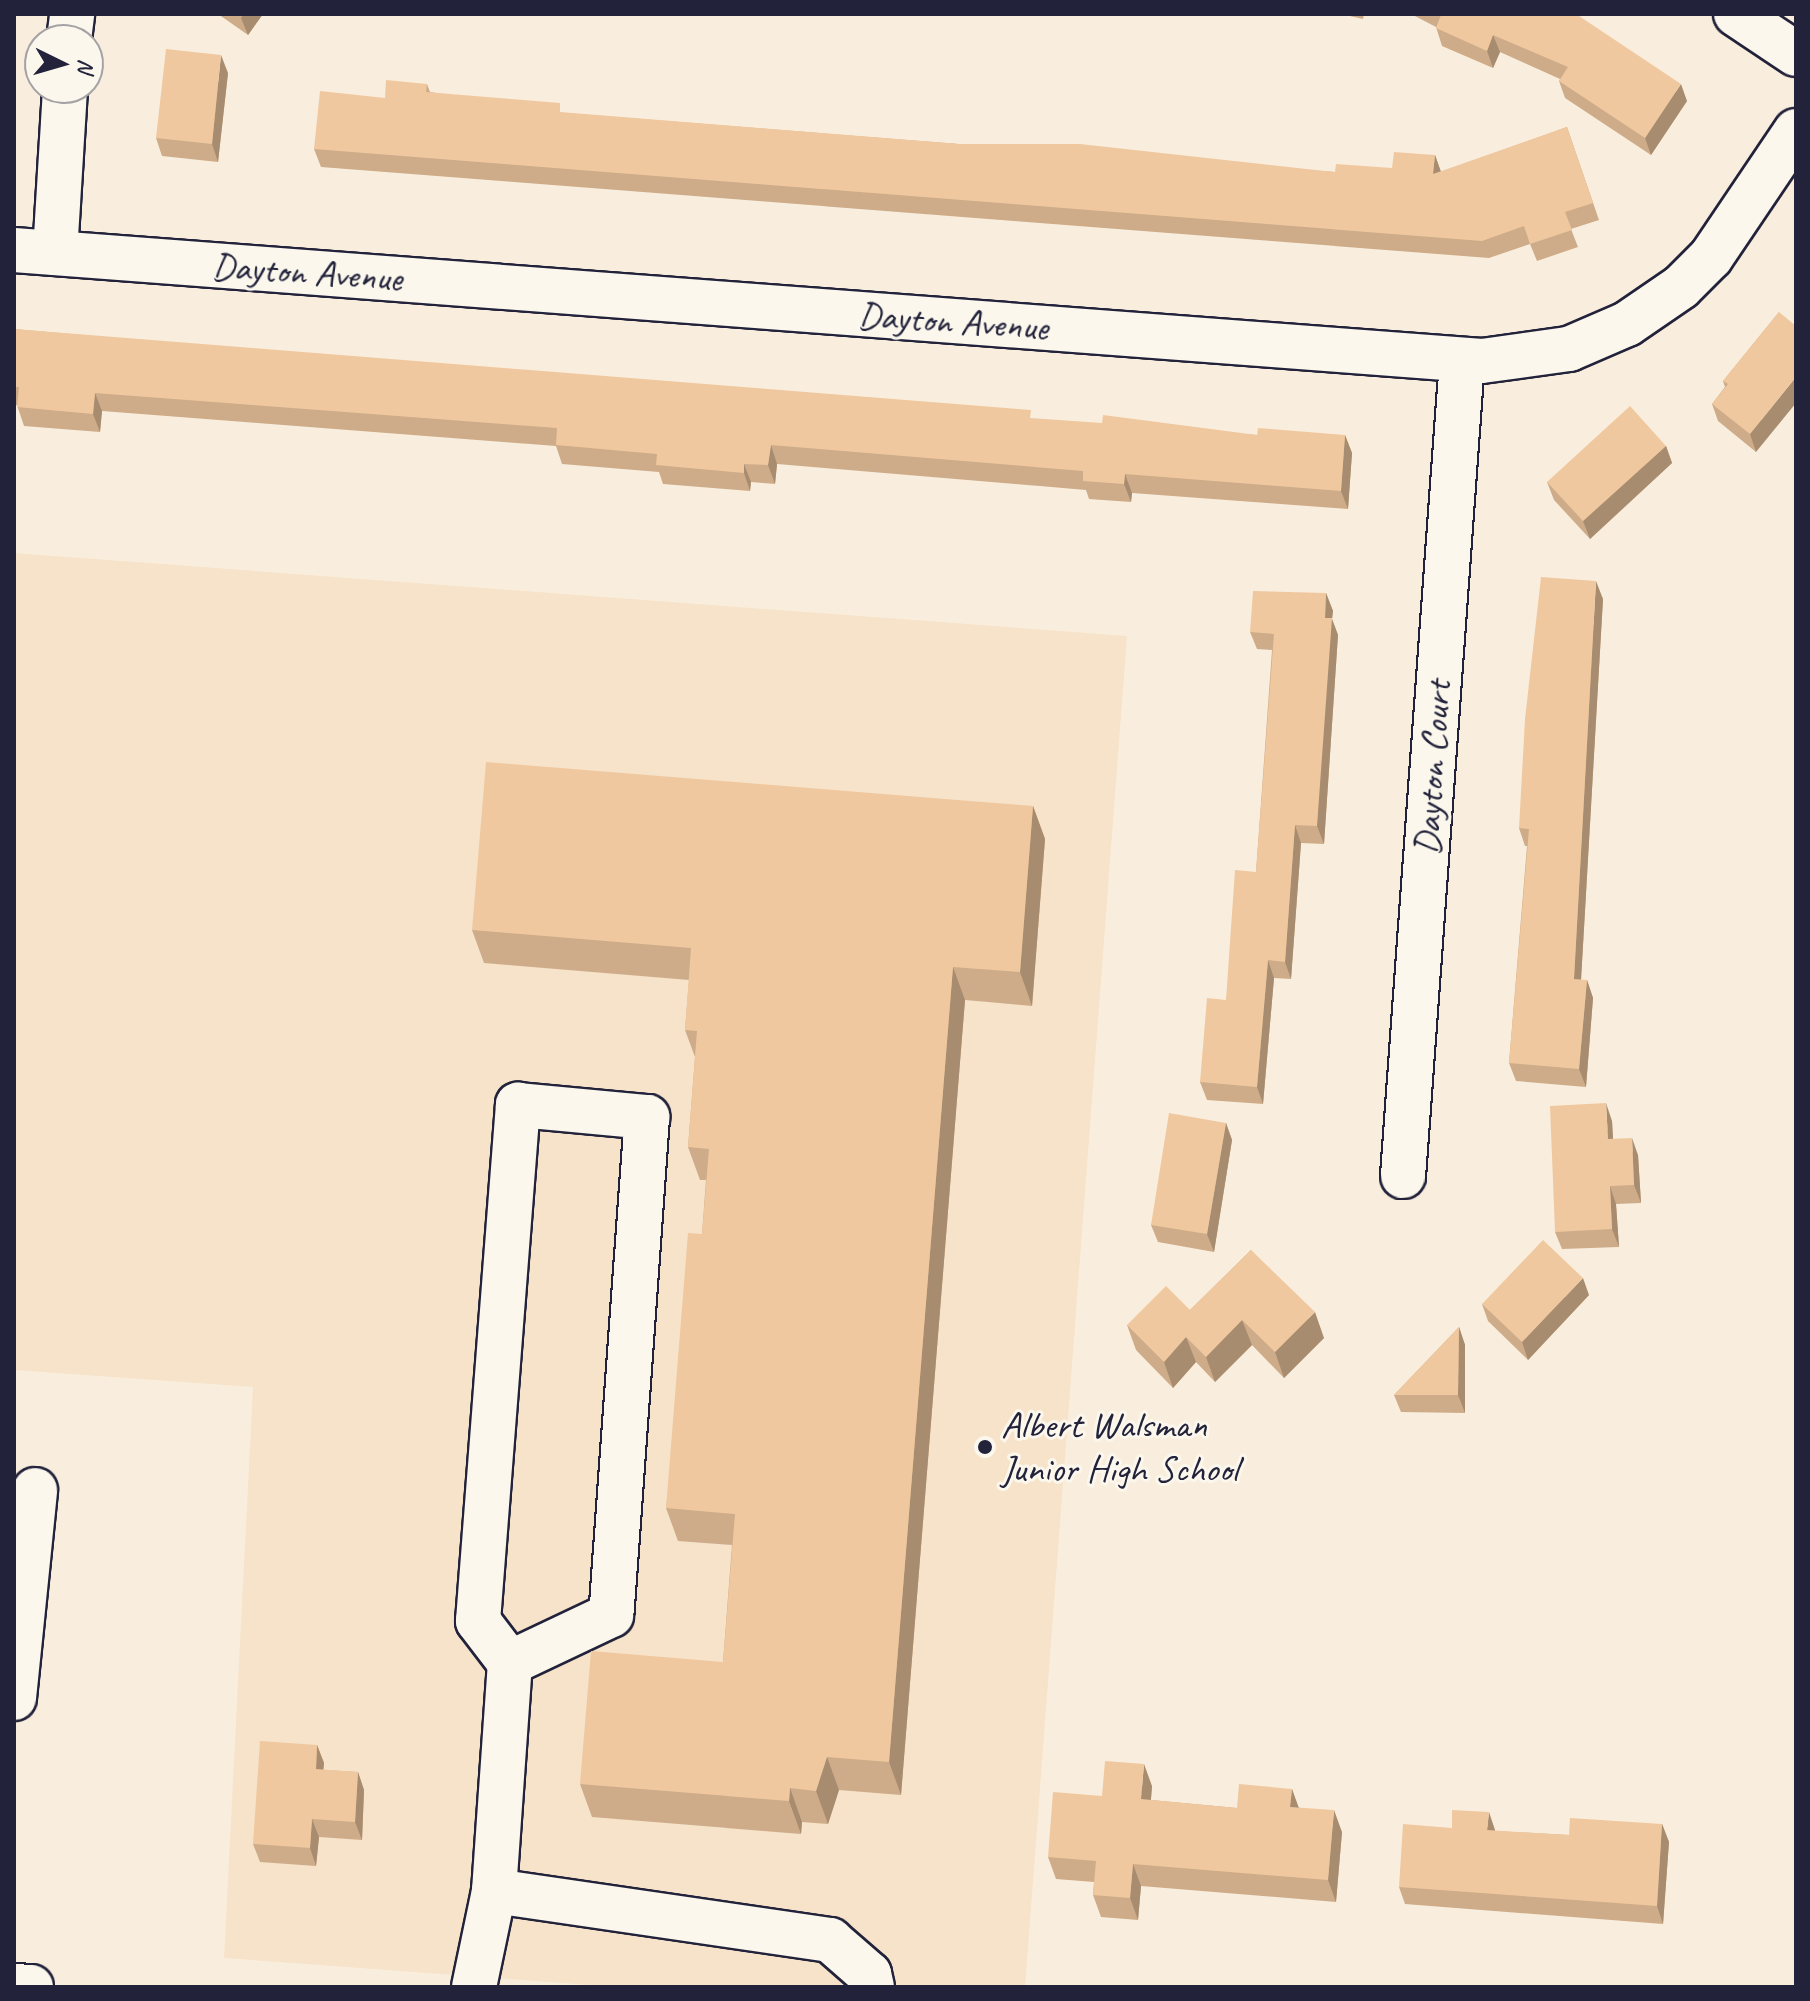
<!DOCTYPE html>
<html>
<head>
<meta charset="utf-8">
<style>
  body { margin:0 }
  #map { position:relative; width:1810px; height:2001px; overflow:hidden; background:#f9eedd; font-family:Caveat,sans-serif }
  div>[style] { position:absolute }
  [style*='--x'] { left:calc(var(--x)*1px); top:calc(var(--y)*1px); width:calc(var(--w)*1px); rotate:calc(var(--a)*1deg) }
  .built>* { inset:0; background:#f6e3ca }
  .roads { filter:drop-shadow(2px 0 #22223b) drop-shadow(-2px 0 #22223b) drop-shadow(0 2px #22223b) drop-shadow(0 -2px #22223b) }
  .minor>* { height:44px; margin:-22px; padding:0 22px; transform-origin:22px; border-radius:22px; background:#fbf7ec }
  .wall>* { inset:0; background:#ceac89 }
  .shaded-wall>* { inset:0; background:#a88c6f }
  .building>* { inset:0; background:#f0c89f }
  .dots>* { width:22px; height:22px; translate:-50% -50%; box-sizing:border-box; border:4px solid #fbf7ec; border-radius:50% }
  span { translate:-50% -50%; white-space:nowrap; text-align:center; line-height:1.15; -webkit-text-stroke:6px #fbf7ec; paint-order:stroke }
  .street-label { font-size:38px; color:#22223b }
  .poi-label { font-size:38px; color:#22223b }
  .left { translate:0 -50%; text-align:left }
  .frame { position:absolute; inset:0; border:16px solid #22223b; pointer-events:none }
  .north { position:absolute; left:24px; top:24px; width:80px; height:80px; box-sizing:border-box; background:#fbf7ec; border:2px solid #a4a2a5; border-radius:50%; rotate:95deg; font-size:22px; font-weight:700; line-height:32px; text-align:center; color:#22223b }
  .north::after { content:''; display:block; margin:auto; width:28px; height:36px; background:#22223b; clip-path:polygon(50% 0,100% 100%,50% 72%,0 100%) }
</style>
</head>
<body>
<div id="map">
  <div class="built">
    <div style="clip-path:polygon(14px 553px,1127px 636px,1025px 1987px,617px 1987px,224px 1958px,253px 1387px,14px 1370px)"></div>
  </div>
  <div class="roads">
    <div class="minor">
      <div style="--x:1736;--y:14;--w:72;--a:33.7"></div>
      <div style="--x:69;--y:40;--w:26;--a:-83"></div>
      <div style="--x:14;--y:250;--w:1472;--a:4.32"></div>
      <div style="--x:1482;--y:361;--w:88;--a:-7.9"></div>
      <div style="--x:1569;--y:349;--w:63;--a:-23.3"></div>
      <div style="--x:1627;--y:324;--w:65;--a:-34.4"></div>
      <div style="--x:1681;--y:287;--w:42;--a:-45"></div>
      <div style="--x:1711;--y:257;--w:152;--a:-56"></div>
      <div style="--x:55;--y:253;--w:165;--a:-86.5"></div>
      <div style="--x:1403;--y:1176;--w:817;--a:-85.86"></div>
      <div style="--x:14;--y:1698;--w:209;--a:-84.2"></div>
      <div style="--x:494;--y:1891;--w:340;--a:8.3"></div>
      <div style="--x:830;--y:1940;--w:52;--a:41.1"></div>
      <div style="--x:869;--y:1974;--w:13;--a:77"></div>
      <div style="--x:14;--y:1986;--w:17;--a:3"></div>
      <div style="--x:474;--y:1987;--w:98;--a:-78.2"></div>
      <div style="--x:494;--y:1891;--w:229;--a:-86"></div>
      <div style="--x:510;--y:1663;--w:53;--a:-127.3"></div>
      <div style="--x:478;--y:1621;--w:518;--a:-85.57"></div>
      <div style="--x:518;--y:1105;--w:130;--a:5.3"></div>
      <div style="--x:647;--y:1117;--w:499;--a:94.1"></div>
      <div style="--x:611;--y:1615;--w:112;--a:154.6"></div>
    </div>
  </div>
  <div class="wall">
    <div style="clip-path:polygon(218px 14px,263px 14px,248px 35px)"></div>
    <div style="clip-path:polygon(1341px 14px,1364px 14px,1363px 19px)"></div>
    <div style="clip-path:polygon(1411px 14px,1576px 14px,1687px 101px,1651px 155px,1565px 98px,1559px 81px,1560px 79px,1500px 52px,1493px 68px,1442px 46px,1436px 27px)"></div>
    <div style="clip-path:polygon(228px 73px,218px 162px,162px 156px,156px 138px)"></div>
    <div style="clip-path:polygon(427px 84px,430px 92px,564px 113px,959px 144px,1335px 172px,1392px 168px,1435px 155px,1441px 172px,1567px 127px,1599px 220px,1571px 229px,1578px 247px,1537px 261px,1530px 244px,1489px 258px,321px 167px,314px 149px,385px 98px)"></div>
    <div style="clip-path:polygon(1779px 312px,1756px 452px,1718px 421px,1712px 404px,1725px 387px,1723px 381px)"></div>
    <div style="clip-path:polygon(14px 329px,1034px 419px,1257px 435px,1345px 435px,1352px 453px,1348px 509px,1132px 493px,1131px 502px,1089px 499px,1086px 490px,777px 464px,775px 484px,751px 482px,750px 491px,663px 484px,659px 472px,562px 464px,556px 446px,102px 411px,100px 432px,24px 426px,17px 405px,14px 405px)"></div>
    <div style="clip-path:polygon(1666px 446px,1672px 463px,1590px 539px,1554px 500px,1547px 482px)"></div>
    <div style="clip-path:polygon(1326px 593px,1333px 611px,1332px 619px,1338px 635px,1324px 844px,1301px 843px,1291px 979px,1274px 978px,1263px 1104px,1207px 1100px,1200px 1082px,1226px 1000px,1256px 872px,1272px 650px,1257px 649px,1250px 632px)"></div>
    <div style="clip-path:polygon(1603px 599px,1581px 980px,1587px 980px,1593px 998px,1586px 1087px,1516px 1081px,1509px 1063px,1527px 846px,1525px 846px,1519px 828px)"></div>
    <div style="clip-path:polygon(1033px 806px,1045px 839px,1032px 1006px,965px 1000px,901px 1795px,839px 1790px,828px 1824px,802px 1822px,801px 1834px,592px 1817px,580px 1784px,723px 1662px,732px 1545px,678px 1541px,666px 1508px,702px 1234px,706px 1180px,700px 1180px,688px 1147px,695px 1057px,685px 1030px,689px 980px,484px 963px,472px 930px)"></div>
    <div style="clip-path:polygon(1612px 1121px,1613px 1139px,1638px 1155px,1641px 1203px,1616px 1204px,1619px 1247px,1562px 1249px,1555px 1232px)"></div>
    <div style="clip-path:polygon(1226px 1123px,1232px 1140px,1214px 1252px,1158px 1242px,1151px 1225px)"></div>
    <div style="clip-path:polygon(1251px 1250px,1324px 1338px,1284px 1378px,1252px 1345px,1215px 1382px,1196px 1362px,1173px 1388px,1136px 1350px,1127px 1325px,1190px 1310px)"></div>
    <div style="clip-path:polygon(1589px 1295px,1528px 1360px,1488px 1321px,1482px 1304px)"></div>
    <div style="clip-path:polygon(1459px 1327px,1465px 1345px,1465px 1413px,1401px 1412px,1394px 1395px)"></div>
    <div style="clip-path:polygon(317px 1745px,324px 1763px,323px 1770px,358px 1772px,364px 1790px,362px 1840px,319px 1837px,316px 1866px,260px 1862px,253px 1844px)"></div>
    <div style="clip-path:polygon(1152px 1786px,1151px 1800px,1237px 1808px,1292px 1789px,1298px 1807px,1342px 1832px,1336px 1902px,1141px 1886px,1138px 1920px,1101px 1917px,1093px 1895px,1094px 1882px,1056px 1879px,1048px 1857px,1102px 1796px)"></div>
    <div style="clip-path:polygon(1662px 1824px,1669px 1842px,1663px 1924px,1405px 1904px,1399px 1887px,1495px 1830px,1495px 1831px,1569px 1835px)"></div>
  </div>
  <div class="shaded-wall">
    <div style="clip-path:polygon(244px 14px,263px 14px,248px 35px,241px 18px)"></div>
    <div style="clip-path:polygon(1493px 35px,1500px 52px,1493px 68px,1487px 51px)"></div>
    <div style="clip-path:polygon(221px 55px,228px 73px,218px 162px,212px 144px)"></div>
    <div style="clip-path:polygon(1681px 84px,1687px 101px,1651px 155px,1645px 138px)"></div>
    <div style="clip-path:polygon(1435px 155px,1441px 172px,1433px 174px)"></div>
    <div style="clip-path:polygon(1796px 377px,1796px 403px,1756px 452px,1750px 434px)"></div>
    <div style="clip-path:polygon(95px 393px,102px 411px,100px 432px,93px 414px)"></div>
    <div style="clip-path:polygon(1345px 435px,1352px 453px,1348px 509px,1341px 491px)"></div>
    <div style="clip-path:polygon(771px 445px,777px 464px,775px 484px,768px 465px)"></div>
    <div style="clip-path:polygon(1666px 446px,1672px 463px,1590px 539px,1583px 521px)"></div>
    <div style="clip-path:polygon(744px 464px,751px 482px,750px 491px,744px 473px)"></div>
    <div style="clip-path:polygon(1125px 474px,1132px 493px,1131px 502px,1124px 484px)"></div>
    <div style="clip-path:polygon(1596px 581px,1603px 599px,1580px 997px,1574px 979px)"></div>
    <div style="clip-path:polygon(1326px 593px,1333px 611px,1332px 619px,1338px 635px,1324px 844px,1317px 826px)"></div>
    <div style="clip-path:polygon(1033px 806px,1045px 839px,1032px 1006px,1020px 972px)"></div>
    <div style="clip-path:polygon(1295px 825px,1301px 843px,1291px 979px,1285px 962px)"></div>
    <div style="clip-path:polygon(1268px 960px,1274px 978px,1263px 1104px,1257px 1087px)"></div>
    <div style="clip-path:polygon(953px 967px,965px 1000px,901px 1795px,889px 1762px)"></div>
    <div style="clip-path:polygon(1587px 980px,1593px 998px,1586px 1087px,1579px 1069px)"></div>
    <div style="clip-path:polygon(1606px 1103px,1612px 1121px,1614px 1156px,1608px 1139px)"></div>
    <div style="clip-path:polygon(1226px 1123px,1232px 1140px,1214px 1252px,1207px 1234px)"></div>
    <div style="clip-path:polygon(1632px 1138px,1638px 1155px,1641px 1203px,1634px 1185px)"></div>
    <div style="clip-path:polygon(1610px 1186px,1616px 1204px,1619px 1247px,1612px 1229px)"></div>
    <div style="clip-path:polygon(1583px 1278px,1589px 1295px,1528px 1360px,1522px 1342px)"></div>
    <div style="clip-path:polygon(1315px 1312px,1324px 1338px,1284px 1378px,1275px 1352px)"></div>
    <div style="clip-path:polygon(1242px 1320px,1252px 1345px,1215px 1382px,1206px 1357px)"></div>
    <div style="clip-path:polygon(1459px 1327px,1465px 1345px,1465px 1413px,1458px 1395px)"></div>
    <div style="clip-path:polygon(1186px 1337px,1196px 1362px,1173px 1388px,1164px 1362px)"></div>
    <div style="clip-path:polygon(317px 1745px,324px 1763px,322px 1787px,316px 1769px)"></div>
    <div style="clip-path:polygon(827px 1757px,839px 1790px,828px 1824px,816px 1791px)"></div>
    <div style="clip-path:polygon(1144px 1764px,1152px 1786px,1149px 1821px,1141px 1799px)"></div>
    <div style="clip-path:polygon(358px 1772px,364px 1790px,362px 1840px,355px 1822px)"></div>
    <div style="clip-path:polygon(790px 1788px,802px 1822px,801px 1834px,789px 1801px)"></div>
    <div style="clip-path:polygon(1292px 1789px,1300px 1811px,1290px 1807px)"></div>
    <div style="clip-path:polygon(1334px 1810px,1342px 1832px,1336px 1902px,1328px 1880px)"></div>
    <div style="clip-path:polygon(1489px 1812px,1495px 1830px,1493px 1848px,1487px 1830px)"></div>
    <div style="clip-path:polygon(312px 1819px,319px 1837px,316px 1866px,310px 1848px)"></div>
    <div style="clip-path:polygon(1662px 1824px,1669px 1842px,1663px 1924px,1657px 1906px)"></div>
    <div style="clip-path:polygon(1133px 1864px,1141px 1886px,1138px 1920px,1130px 1898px)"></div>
  </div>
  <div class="building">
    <div style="clip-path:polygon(1439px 14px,1576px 14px,1681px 84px,1645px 138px,1559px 81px,1568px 67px,1493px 35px,1487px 51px,1436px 28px,1441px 15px)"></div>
    <div style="clip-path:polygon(166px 49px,221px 55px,212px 144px,156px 138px)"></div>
    <div style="clip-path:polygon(386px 80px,427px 84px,426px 92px,560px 103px,560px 112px,959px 144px,1080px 144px,1335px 172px,1336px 164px,1392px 168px,1394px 152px,1435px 155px,1433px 174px,1567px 127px,1593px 203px,1565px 212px,1572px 230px,1530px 244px,1524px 226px,1482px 241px,314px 149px,320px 91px,385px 98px)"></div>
    <div style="clip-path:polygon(1779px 312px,1796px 326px,1796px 377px,1750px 434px,1712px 404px,1728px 384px,1723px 381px)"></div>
    <div style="clip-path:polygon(14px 329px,1031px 410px,1030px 418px,1102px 423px,1103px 415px,1257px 435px,1258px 428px,1345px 435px,1341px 491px,1125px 474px,1124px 484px,1083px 481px,1083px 471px,771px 445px,768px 465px,744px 464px,744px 473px,656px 465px,657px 454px,556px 445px,557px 428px,95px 393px,93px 414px,17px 407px,19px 387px,14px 387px)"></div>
    <div style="clip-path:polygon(1630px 406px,1666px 446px,1583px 521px,1547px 482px)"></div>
    <div style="clip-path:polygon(1541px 577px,1596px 581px,1574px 979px,1587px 980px,1579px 1069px,1509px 1063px,1529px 829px,1519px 828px,1525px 719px)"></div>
    <div style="clip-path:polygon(1253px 591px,1326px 593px,1325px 618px,1332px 618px,1317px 826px,1295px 825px,1285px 962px,1268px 960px,1257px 1087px,1200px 1082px,1207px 998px,1226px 1000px,1235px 870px,1256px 872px,1274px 634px,1250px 632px)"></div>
    <div style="clip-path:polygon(486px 762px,1033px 806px,1020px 972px,953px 967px,889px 1762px,827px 1757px,816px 1791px,790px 1788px,789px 1801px,580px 1784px,591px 1651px,723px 1662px,735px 1514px,666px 1508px,688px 1233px,702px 1234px,709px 1149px,688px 1147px,697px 1031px,685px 1030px,691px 948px,472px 930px)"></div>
    <div style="clip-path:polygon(1606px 1103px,1608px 1139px,1632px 1138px,1634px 1185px,1610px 1186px,1612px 1229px,1555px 1232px,1550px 1106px)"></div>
    <div style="clip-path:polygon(1169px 1113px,1226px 1123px,1207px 1234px,1151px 1225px)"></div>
    <div style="clip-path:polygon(1543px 1240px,1583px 1278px,1522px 1342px,1482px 1304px)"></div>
    <div style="clip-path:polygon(1251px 1250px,1315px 1312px,1275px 1352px,1242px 1320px,1206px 1357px,1186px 1337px,1164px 1362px,1127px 1325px,1166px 1286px,1190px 1310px)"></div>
    <div style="clip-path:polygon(1459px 1327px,1458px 1395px,1394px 1395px)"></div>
    <div style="clip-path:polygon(260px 1741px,317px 1745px,316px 1769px,358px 1772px,355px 1822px,312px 1819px,310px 1848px,253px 1844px)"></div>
    <div style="clip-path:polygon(1105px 1761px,1144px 1764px,1141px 1799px,1237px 1808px,1239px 1784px,1292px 1789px,1290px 1807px,1334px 1810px,1328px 1880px,1133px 1864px,1130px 1898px,1093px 1895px,1096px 1861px,1048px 1857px,1053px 1792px,1102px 1796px)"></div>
    <div style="clip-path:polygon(1452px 1810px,1489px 1812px,1487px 1830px,1569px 1835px,1570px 1818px,1662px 1824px,1657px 1906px,1399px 1887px,1403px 1824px,1452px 1828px)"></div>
  </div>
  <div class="dots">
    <div style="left:985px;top:1447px;background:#22223b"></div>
  </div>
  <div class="street-label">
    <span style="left:307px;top:272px;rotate:4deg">Dayton Avenue</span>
    <span style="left:953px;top:321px;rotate:4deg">Dayton Avenue</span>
    <span style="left:1432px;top:768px;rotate:-86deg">Dayton Court</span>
  </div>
  <div class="poi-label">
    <span class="left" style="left:1001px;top:1447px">Albert Walsman<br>Junior High School</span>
  </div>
  <div class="frame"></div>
  <div class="north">N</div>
</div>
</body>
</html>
